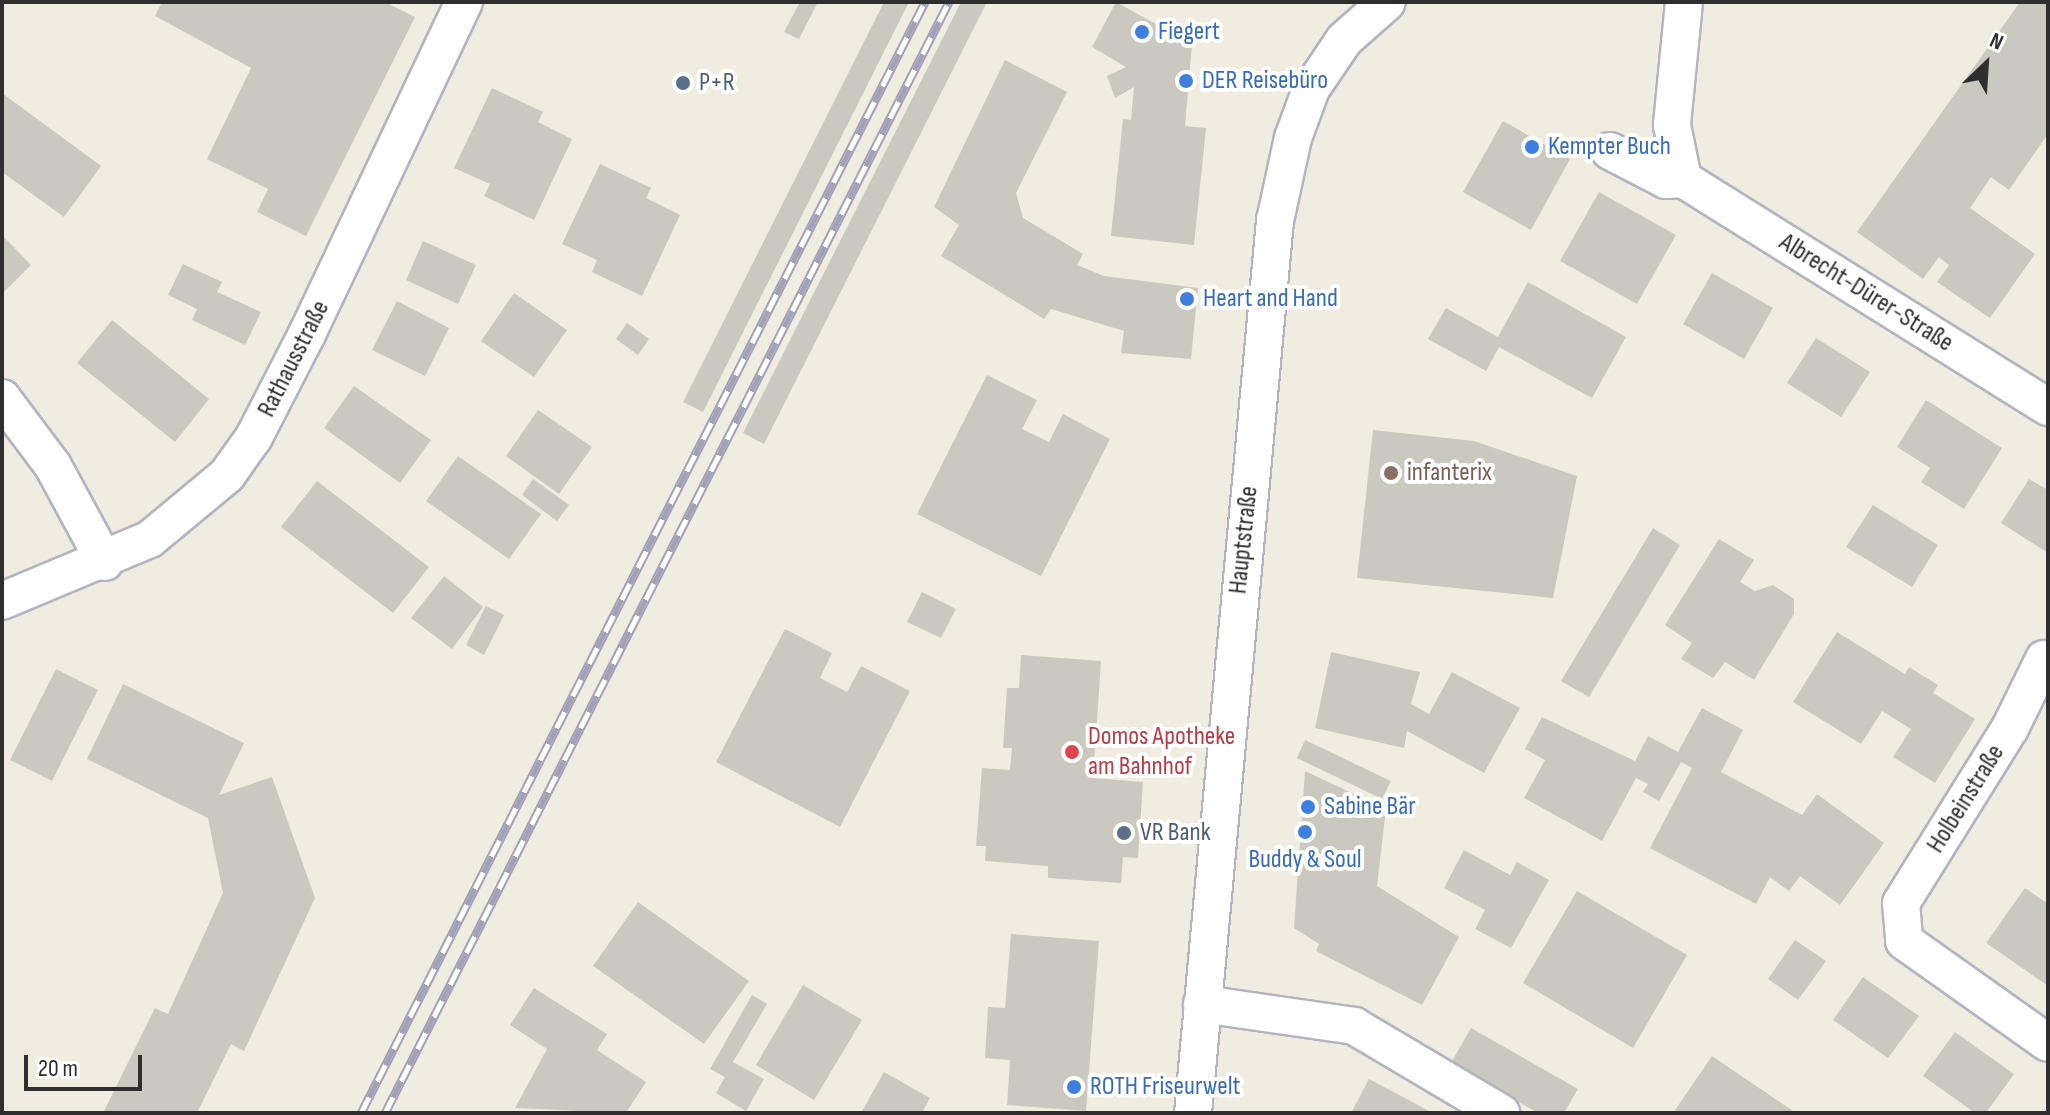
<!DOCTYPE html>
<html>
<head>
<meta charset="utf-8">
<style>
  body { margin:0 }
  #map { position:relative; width:2050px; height:1115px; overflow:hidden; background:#f0ecdf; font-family:"Sofia Sans Condensed",sans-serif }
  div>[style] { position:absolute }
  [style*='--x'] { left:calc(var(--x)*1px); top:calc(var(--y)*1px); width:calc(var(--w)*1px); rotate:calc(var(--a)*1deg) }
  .building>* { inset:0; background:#cbc9bf }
  .roads { filter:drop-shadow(2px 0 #b4b3c2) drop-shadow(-2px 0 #b4b3c2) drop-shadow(0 2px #b4b3c2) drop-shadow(0 -2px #b4b3c2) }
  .street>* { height:36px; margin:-18px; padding:0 18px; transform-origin:18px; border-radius:18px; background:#fff }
  .rail>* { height:9px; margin-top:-4.5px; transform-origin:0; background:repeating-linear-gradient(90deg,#fff 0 18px,#a3a1b9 0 36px); box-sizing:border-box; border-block:2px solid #a3a1b9 }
  .dots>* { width:22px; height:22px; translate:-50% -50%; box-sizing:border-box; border:4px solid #fff; border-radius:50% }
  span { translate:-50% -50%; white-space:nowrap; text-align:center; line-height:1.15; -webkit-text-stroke:8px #fff; paint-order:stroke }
  .shop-label { font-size:26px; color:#366cbe }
  .left { translate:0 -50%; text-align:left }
  .service-label { font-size:26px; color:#4e5e75 }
  .street-label { font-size:26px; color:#2e2e2e }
  .education-label { font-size:26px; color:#785e54 }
  .health-label { font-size:26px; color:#be3a42 }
  .frame { position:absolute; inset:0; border:4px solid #2e2e2e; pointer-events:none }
  .north { position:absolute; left:1946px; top:24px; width:80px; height:80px; -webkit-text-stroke:6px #fff; paint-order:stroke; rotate:25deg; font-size:22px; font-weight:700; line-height:32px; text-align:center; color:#2e2e2e }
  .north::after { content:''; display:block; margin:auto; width:28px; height:36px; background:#2e2e2e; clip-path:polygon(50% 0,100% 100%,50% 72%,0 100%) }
  .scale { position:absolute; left:24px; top:1055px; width:118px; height:36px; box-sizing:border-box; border:4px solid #2e2e2e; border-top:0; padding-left:10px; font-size:24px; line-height:28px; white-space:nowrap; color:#2e2e2e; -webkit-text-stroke:6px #fff; paint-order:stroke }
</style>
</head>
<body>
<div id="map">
  <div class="building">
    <div style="clip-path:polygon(162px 2px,385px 2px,415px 17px,306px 236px,257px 212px,268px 189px,207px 159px,251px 68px,155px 16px)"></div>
    <div style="clip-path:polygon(800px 2px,818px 2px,799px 39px,784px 32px)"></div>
    <div style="clip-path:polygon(884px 2px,909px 2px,703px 412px,683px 402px)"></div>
    <div style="clip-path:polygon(961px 2px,987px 2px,764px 444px,743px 433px)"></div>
    <div style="clip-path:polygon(1116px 2px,1192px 44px,1185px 126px,1206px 128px,1194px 245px,1111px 236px,1123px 119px,1131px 120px,1134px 87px,1115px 98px,1107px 76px,1126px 67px,1092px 47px)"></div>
    <div style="clip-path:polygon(2020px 2px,2048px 2px,2048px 134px,2009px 190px,1991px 177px,1970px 208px,2035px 254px,1990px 318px,1937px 282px,1949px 265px,1939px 257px,1923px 279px,1857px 232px)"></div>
    <div style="clip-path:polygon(1005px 60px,1067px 92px,1016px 193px,1023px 218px,1083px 254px,1077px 265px,1104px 276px,1198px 288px,1191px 359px,1121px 353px,1124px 331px,1051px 309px,1044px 319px,941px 256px,959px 225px,934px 207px)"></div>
    <div style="clip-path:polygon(492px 88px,543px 112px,538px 122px,572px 139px,534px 220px,484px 196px,490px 184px,454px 168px)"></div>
    <div style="clip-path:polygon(2px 93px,101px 166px,64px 217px,2px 172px)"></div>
    <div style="clip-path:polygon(1503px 121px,1570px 159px,1531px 230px,1463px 192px)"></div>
    <div style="clip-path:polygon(600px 164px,651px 188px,646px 198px,680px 215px,642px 296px,592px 272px,597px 260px,562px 244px)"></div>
    <div style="clip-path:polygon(1599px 192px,1676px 235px,1637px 304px,1560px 261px)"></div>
    <div style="clip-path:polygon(2px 235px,31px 265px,2px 294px)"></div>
    <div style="clip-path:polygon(423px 241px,476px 265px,458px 304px,406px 280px)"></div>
    <div style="clip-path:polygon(183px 264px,222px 282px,217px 292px,261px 312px,245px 345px,192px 320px,197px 309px,168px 295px)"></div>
    <div style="clip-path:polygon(1712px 273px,1773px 308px,1744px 359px,1683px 324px)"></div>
    <div style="clip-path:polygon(1528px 282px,1626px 337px,1592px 398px,1499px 347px,1486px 371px,1428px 339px,1446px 308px,1498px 337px)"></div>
    <div style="clip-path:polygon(514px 293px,567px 330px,534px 377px,481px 341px)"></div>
    <div style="clip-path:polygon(397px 301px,449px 328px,425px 376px,372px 350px)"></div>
    <div style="clip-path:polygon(112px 320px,209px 399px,175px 442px,77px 363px)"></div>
    <div style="clip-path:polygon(627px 323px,649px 339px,638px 355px,616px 339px)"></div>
    <div style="clip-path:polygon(1816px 338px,1870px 372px,1841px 417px,1787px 383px)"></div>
    <div style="clip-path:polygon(987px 375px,1037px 400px,1022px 429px,1049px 442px,1063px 414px,1110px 439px,1041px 576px,917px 514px)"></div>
    <div style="clip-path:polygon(354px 386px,431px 440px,400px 483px,324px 428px)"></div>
    <div style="clip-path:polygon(1926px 400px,2002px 448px,1964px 509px,1921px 482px,1930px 468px,1897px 447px)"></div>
    <div style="clip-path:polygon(538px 410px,592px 447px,559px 494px,506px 456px)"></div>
    <div style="clip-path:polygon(1373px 430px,1474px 441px,1577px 476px,1553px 598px,1357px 578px)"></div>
    <div style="clip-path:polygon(458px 456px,541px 514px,509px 559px,426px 501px)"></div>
    <div style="clip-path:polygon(533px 479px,569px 505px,557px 521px,522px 495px)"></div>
    <div style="clip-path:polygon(2029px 479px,2048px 490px,2048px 553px,2001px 523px)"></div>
    <div style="clip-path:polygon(317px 481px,429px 567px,393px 613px,281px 527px)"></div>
    <div style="clip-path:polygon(1873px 505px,1938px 545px,1912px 587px,1846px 547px)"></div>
    <div style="clip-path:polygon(1653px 528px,1680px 545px,1589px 697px,1561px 681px)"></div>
    <div style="clip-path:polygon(1719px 539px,1754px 560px,1740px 582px,1755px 591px,1773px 585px,1794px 599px,1794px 614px,1754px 680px,1725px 662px,1713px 678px,1681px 659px,1692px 643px,1665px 625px)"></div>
    <div style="clip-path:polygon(444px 576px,483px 607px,452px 649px,411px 618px)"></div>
    <div style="clip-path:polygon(922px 592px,956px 609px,941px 638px,907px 622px)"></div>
    <div style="clip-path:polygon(486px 606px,504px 615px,484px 655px,466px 645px)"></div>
    <div style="clip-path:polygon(785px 629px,832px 653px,820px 678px,847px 692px,861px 666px,910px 691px,840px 827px,716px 762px)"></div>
    <div style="clip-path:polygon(1837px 632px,1905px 674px,1909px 667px,1938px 685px,1933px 693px,1975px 719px,1935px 783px,1893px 757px,1911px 729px,1882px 711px,1861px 744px,1793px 702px)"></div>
    <div style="clip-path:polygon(1331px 652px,1420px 672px,1411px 704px,1429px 714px,1452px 672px,1520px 708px,1484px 773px,1407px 731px,1404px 748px,1315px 728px)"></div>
    <div style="clip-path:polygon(1021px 655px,1101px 661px,1093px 778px,1143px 782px,1138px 858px,1123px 857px,1121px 883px,1048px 878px,1048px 866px,985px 861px,986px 846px,976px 846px,982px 768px,1010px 770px,1012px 748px,1003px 748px,1007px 688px,1019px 688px)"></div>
    <div style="clip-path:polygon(56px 669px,98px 690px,52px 781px,10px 760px)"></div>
    <div style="clip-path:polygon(123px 684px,244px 743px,219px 795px,272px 777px,315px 898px,244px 1051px,231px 1044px,197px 1113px,103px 1113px,155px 1008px,168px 1014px,223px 893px,208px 818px,87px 759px)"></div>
    <div style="clip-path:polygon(1702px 708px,1743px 730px,1721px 772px,1802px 815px,1817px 794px,1884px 843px,1840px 905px,1800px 876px,1789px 891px,1770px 877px,1756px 904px,1650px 848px,1692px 768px,1681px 762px,1659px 801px,1643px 792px,1648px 784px,1636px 778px,1602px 841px,1524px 798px,1545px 760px,1525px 749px,1542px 717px,1635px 761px,1648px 736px,1678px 752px)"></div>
    <div style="clip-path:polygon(1305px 740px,1391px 781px,1382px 799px,1297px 758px)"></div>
    <div style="clip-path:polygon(1305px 771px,1386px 809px,1377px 886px,1459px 937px,1422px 1005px,1316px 951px,1319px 944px,1294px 928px)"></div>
    <div style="clip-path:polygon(1464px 850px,1510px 875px,1517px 862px,1549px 880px,1511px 948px,1475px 929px,1485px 910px,1444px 888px)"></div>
    <div style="clip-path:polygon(2025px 888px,2048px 904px,2048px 986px,1986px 943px)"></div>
    <div style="clip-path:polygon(1577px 891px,1687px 955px,1633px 1048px,1523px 983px)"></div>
    <div style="clip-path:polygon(638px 902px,749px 981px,704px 1044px,593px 966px)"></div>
    <div style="clip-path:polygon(1011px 934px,1099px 941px,1086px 1111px,1007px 1105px,1010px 1060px,985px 1058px,988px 1007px,1005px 1008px)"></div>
    <div style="clip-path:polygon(1795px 940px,1826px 961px,1798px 1000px,1768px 979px)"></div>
    <div style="clip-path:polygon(1863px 977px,1919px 1016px,1888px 1058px,1833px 1020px)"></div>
    <div style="clip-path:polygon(803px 985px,862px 1020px,814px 1100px,756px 1065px)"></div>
    <div style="clip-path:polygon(534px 988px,607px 1034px,597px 1050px,646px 1082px,626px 1113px,515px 1108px,547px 1049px,510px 1025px)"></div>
    <div style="clip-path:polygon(752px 995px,767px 1004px,733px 1062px,764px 1079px,746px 1111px,716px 1093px,725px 1077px,710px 1069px)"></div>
    <div style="clip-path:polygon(1471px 1028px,1578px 1089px,1564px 1113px,1538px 1113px,1451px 1063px)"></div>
    <div style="clip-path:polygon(1955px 1032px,2014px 1074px,1986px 1113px,1975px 1113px,1923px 1076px)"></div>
    <div style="clip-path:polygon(1712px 1056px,1796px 1113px,1673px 1113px)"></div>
    <div style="clip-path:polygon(884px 1072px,930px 1098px,922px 1113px,861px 1113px)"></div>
    <div style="clip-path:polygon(1369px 1079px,1433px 1113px,1351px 1113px)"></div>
  </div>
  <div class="roads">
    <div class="street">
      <div style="--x:1684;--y:2;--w:124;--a:95.6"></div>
      <div style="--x:1672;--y:125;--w:55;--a:78.5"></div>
      <div style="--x:1683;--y:179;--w:430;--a:32"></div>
      <div style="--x:1610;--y:151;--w:63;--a:27.4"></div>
      <div style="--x:1666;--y:180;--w:17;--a:-3"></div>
      <div style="--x:2;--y:398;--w:85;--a:53.1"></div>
      <div style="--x:53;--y:466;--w:109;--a:61.6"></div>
      <div style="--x:2;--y:601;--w:160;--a:-22.7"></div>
      <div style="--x:150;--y:539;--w:100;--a:-39.7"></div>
      <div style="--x:227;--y:475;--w:47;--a:-54.6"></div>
      <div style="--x:254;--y:437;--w:116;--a:-62.8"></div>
      <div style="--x:307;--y:334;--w:367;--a:-64.7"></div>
      <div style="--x:2044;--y:659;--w:77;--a:116.2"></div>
      <div style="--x:2010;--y:728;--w:206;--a:121.9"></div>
      <div style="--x:1901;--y:903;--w:38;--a:85"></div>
      <div style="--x:1904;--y:941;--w:176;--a:35.3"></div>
      <div style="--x:1202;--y:1004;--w:154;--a:8.2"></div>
      <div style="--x:1354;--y:1026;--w:171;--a:30.6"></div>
      <div style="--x:1193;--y:1113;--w:896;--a:-84.75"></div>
      <div style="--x:1275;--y:221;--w:85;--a:-77.8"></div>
      <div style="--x:1293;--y:138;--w:52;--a:-69.8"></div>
      <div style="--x:1311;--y:89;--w:59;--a:-56"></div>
      <div style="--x:1344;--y:40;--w:57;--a:-41.5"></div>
    </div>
  </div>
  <div class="rail">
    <div style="--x:361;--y:1113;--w:1246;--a:-63.09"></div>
    <div style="--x:385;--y:1113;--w:1246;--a:-63.09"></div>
  </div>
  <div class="dots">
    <div style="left:1142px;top:32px;background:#3f7fe0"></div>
    <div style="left:1186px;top:81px;background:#3f7fe0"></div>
    <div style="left:683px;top:83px;background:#5c6f8a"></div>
    <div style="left:1532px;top:147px;background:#3f7fe0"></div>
    <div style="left:1187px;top:299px;background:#3f7fe0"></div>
    <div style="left:1391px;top:473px;background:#8d6e63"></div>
    <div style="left:1072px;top:752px;background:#e0444e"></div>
    <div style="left:1308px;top:807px;background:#3f7fe0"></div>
    <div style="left:1305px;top:832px;background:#3f7fe0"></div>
    <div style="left:1124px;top:833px;background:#5c6f8a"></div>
    <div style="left:1074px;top:1087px;background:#3f7fe0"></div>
  </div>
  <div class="shop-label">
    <span class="left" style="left:1158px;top:32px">Fiegert</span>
    <span class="left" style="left:1202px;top:81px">DER Reisebüro</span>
    <span class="left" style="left:1548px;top:147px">Kempter Buch</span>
    <span class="left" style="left:1203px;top:299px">Heart and Hand</span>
    <span class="left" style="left:1324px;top:807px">Sabine Bär</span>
    <span style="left:1305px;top:860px">Buddy &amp; Soul</span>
    <span class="left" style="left:1090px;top:1087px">ROTH Friseurwelt</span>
  </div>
  <div class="service-label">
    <span class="left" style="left:699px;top:83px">P+R</span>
    <span class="left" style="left:1140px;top:833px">VR Bank</span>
  </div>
  <div class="street-label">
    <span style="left:1866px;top:293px;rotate:32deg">Albrecht-Dürer-Straße</span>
    <span style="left:294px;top:359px;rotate:-63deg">Rathausstraße</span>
    <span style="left:1244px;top:540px;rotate:-84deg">Hauptstraße</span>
    <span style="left:1966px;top:799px;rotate:-58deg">Holbeinstraße</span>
  </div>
  <div class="education-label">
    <span class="left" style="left:1407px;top:473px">infanterix</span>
  </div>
  <div class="health-label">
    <span class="left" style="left:1088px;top:752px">Domos Apotheke<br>am Bahnhof</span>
  </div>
  <div class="frame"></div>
  <div class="north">N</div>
  <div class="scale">20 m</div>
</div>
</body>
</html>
